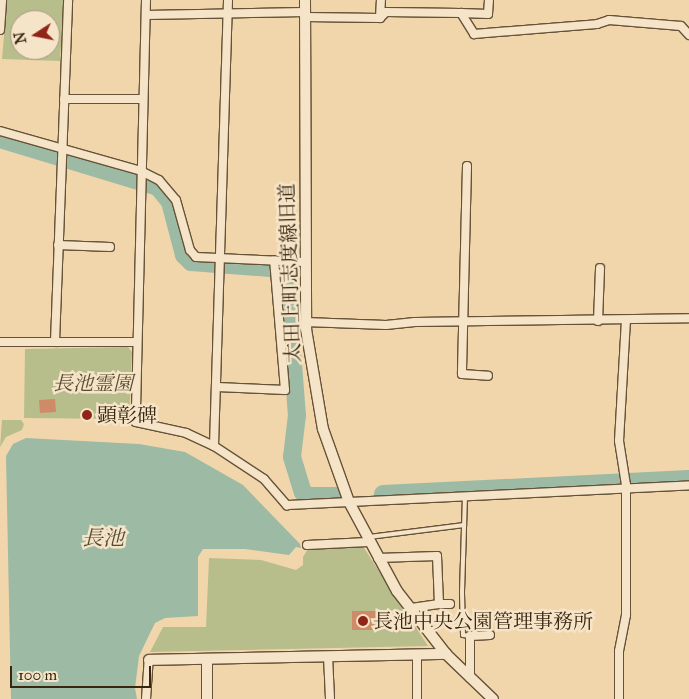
<!DOCTYPE html>
<html>
<head>
<meta charset="utf-8">
<style>
  body { margin:0 }
  #map { position:relative; width:689px; height:699px; overflow:hidden; background:#f1d6ab; font-family:"IM FELL Great Primer","Noto Serif JP",serif }
  div>[style] { position:absolute }
  [style*='--x'] { left:calc(var(--x)*1px); top:calc(var(--y)*1px); width:calc(var(--w)*1px); rotate:calc(var(--a)*1deg) }
  .green>* { inset:0; background:#b7be8b }
  .water>* { inset:0; background:#9cbaa4 }
  .river>* { height:18px; margin:-9px; padding:0 9px; transform-origin:9px; border-radius:9px; background:#9cbaa4 }
  .building>* { inset:0; background:#cf8a67 }
  .roads { filter:drop-shadow(1px 0 #665238) drop-shadow(-1px 0 #665238) drop-shadow(0 1px #665238) drop-shadow(0 -1px #665238) }
  .service>* { height:4px; margin:-2px; padding:0 2px; transform-origin:2px; border-radius:2px; background:#f6e4c8 }
  .minor>* { height:8px; margin:-4px; padding:0 4px; transform-origin:4px; border-radius:4px; background:#f6e4c8 }
  .tertiary>* { height:10px; margin:-5px; padding:0 5px; transform-origin:5px; border-radius:5px; background:#f6e4c8 }
  .dots>* { width:14px; height:14px; translate:-50% -50%; box-sizing:border-box; border:2px solid #f6e4c8; border-radius:50% }
  span { translate:-50% -50%; white-space:nowrap; text-align:center; line-height:1.15; -webkit-text-stroke:5px #f6e4c8; paint-order:stroke }
  .street-label { font-size:20px; color:#382611 }
  .park-label { font-size:20px; color:#584c30; font-style:italic }
  .poi-label { font-size:20px; color:#382611 }
  .left { translate:0 -50%; text-align:left }
  .water-label { font-size:21px; color:#514b36; font-style:italic }
  .north { position:absolute; left:10px; top:10px; width:50px; height:50px; box-sizing:border-box; background:#f6e4c8; border:1px solid #aa987f; border-radius:50%; rotate:259deg; font-size:14px; font-weight:700; line-height:20px; text-align:center; color:#382611 }
  .north::after { content:''; display:block; margin:auto; width:18px; height:22px; background:#8f2418; clip-path:polygon(50% 0,100% 100%,50% 72%,0 100%) }
  .scale { position:absolute; left:10px; top:666px; width:141px; height:22px; box-sizing:border-box; border:2px solid #382611; border-top:0; padding-left:6px; font-size:15px; line-height:18px; white-space:nowrap; color:#382611; -webkit-text-stroke:4px #f6e4c8; paint-order:stroke }
</style>
</head>
<body>
<div id="map">
  <div class="green">
    <div style="clip-path:polygon(evenodd,7px 0,64px 0,60px 61px,2px 59px,7px 0,20px 20px,50px 20px,50px 50px,20px 50px,20px 20px)"></div>
    <div style="clip-path:polygon(128px 347px,132px 352px,129px 423px,122px 419px,24px 418px,25px 349px)"></div>
    <div style="clip-path:polygon(2px 420px,21px 420px,24px 424px,22px 430px,6px 437px,0 447px)"></div>
    <div style="clip-path:polygon(362px 545px,428px 646px,150px 652px,163px 627px,206px 627px,209px 558px,261px 560px,296px 570px,303px 565px,303px 557px,309px 547px)"></div>
  </div>
  <div class="water">
    <div style="clip-path:polygon(26px 438px,139px 444px,185px 452px,243px 485px,300px 544px,301px 548px,296px 547px,289px 555px,245px 549px,203px 549px,198px 557px,198px 616px,165px 618px,155px 623px,139px 656px,135px 688px,137px 699px,11px 699px,6px 456px,13px 444px)"></div>
  </div>
  <div class="river">
    <div style="--x:0;--y:139;--w:165;--a:16.9"></div>
    <div style="--x:158;--y:187;--w:19;--a:51"></div>
    <div style="--x:170;--y:202;--w:55;--a:75.2"></div>
    <div style="--x:184;--y:255;--w:10;--a:45"></div>
    <div style="--x:191;--y:262;--w:80;--a:4.3"></div>
    <div style="--x:271;--y:268;--w:16;--a:18"></div>
    <div style="--x:286;--y:273;--w:142;--a:85.6"></div>
    <div style="--x:297;--y:415;--w:42;--a:96.8"></div>
    <div style="--x:292;--y:457;--w:37;--a:73"></div>
    <div style="--x:303;--y:492;--w:6;--a:39"></div>
    <div style="--x:308;--y:496;--w:30;--a:0"></div>
    <div style="--x:383;--y:494;--w:306;--a:-2.8"></div>
  </div>
  <div class="building">
    <div style="clip-path:polygon(55px 399px,56px 412px,40px 413px,39px 400px)"></div>
    <div style="clip-path:polygon(352px 611px,390px 611px,391px 620px,374px 621px,374px 630px,352px 630px)"></div>
  </div>
  <div class="roads">
    <div class="service">
      <div style="--x:465;--y:496;--w:97;--a:91.8"></div>
      <div style="--x:462;--y:593;--w:42;--a:88.6"></div>
      <div style="--x:463;--y:635;--w:7;--a:8"></div>
      <div style="--x:369;--y:537;--w:96;--a:-7.2"></div>
    </div>
    <div class="minor">
      <div style="--x:146;--y:0;--w:422;--a:91.4"></div>
      <div style="--x:136;--y:422;--w:51;--a:12.4"></div>
      <div style="--x:186;--y:433;--w:31;--a:25"></div>
      <div style="--x:214;--y:446;--w:60;--a:33.4"></div>
      <div style="--x:264;--y:479;--w:35;--a:49"></div>
      <div style="--x:287;--y:505;--w:402;--a:-2.8"></div>
      <div style="--x:461;--y:13;--w:27;--a:2"></div>
      <div style="--x:488;--y:14;--w:14;--a:-86"></div>
      <div style="--x:146;--y:15;--w:159;--a:-1.1"></div>
      <div style="--x:305;--y:17;--w:75;--a:0.8"></div>
      <div style="--x:380;--y:18;--w:8;--a:-45"></div>
      <div style="--x:386;--y:12;--w:75;--a:0.8"></div>
      <div style="--x:461;--y:13;--w:25;--a:58"></div>
      <div style="--x:474;--y:34;--w:123;--a:-4.6"></div>
      <div style="--x:597;--y:24;--w:13;--a:-18"></div>
      <div style="--x:609;--y:20;--w:72;--a:4.8"></div>
      <div style="--x:681;--y:26;--w:12;--a:48"></div>
      <div style="--x:380;--y:18;--w:18;--a:-87"></div>
      <div style="--x:0;--y:30;--w:30;--a:-86"></div>
      <div style="--x:64;--y:99;--w:79;--a:0"></div>
      <div style="--x:0;--y:131;--w:147;--a:15.8"></div>
      <div style="--x:141;--y:171;--w:20;--a:27"></div>
      <div style="--x:159;--y:180;--w:26;--a:50"></div>
      <div style="--x:176;--y:200;--w:52;--a:74.4"></div>
      <div style="--x:190;--y:250;--w:9;--a:49"></div>
      <div style="--x:196;--y:257;--w:108;--a:2.7"></div>
      <div style="--x:467;--y:166;--w:208;--a:91.4"></div>
      <div style="--x:462;--y:374;--w:26;--a:4"></div>
      <div style="--x:58;--y:245;--w:52;--a:2.2"></div>
      <div style="--x:598;--y:321;--w:53;--a:-87.8"></div>
      <div style="--x:305;--y:322;--w:81;--a:2.1"></div>
      <div style="--x:386;--y:325;--w:29;--a:-6"></div>
      <div style="--x:415;--y:322;--w:274;--a:-0.8"></div>
      <div style="--x:0;--y:342;--w:137;--a:0"></div>
      <div style="--x:55;--y:342;--w:342;--a:-87.8"></div>
      <div style="--x:217;--y:387;--w:68;--a:2.5"></div>
      <div style="--x:285;--y:390;--w:130;--a:-94.8"></div>
      <div style="--x:214;--y:446;--w:446;--a:-88.2"></div>
      <div style="--x:307;--y:545;--w:61;--a:-2.8"></div>
      <div style="--x:378;--y:558;--w:59;--a:-1.9"></div>
      <div style="--x:437;--y:556;--w:48;--a:87.6"></div>
      <div style="--x:439;--y:604;--w:28;--a:172"></div>
      <div style="--x:439;--y:604;--w:11;--a:0"></div>
      <div style="--x:417;--y:655;--w:44;--a:90"></div>
      <div style="--x:328;--y:656;--w:43;--a:87.3"></div>
      <div style="--x:470;--y:678;--w:42;--a:-90"></div>
      <div style="--x:470;--y:636;--w:20;--a:-3"></div>
      <div style="--x:146;--y:699;--w:39;--a:-86"></div>
      <div style="--x:619;--y:699;--w:48;--a:-90"></div>
      <div style="--x:619;--y:651;--w:37;--a:-79"></div>
      <div style="--x:626;--y:615;--w:130;--a:-90"></div>
      <div style="--x:626;--y:485;--w:45;--a:-99"></div>
      <div style="--x:619;--y:441;--w:120;--a:-86.7"></div>
    </div>
    <div class="tertiary">
      <div style="--x:305;--y:0;--w:329;--a:89.8"></div>
      <div style="--x:306;--y:329;--w:101;--a:80.4"></div>
      <div style="--x:323;--y:429;--w:77;--a:70.4"></div>
      <div style="--x:349;--y:502;--w:101;--a:61.7"></div>
      <div style="--x:397;--y:591;--w:80;--a:52.1"></div>
      <div style="--x:446;--y:654;--w:65;--a:43.8"></div>
      <div style="--x:149;--y:660;--w:297;--a:-1.2"></div>
      <div style="--x:207;--y:699;--w:40;--a:-90"></div>
    </div>
  </div>
  <div class="dots">
    <div style="left:87px;top:415px;background:#8f2418"></div>
    <div style="left:363px;top:621px;background:#8f2418"></div>
  </div>
  <div class="street-label">
    <span style="left:290px;top:273px;rotate:-92deg">太田上町志度線旧道</span>
  </div>
  <div class="park-label">
    <span style="left:93px;top:383px">長池霊園</span>
  </div>
  <div class="poi-label">
    <span class="left" style="left:97px;top:415px">顕彰碑</span>
    <span class="left" style="left:373px;top:621px">長池中央公園管理事務所</span>
  </div>
  <div class="water-label">
    <span style="left:103px;top:538px">長池</span>
  </div>
  <div class="north">N</div>
  <div class="scale">100 m</div>
</div>
</body>
</html>
